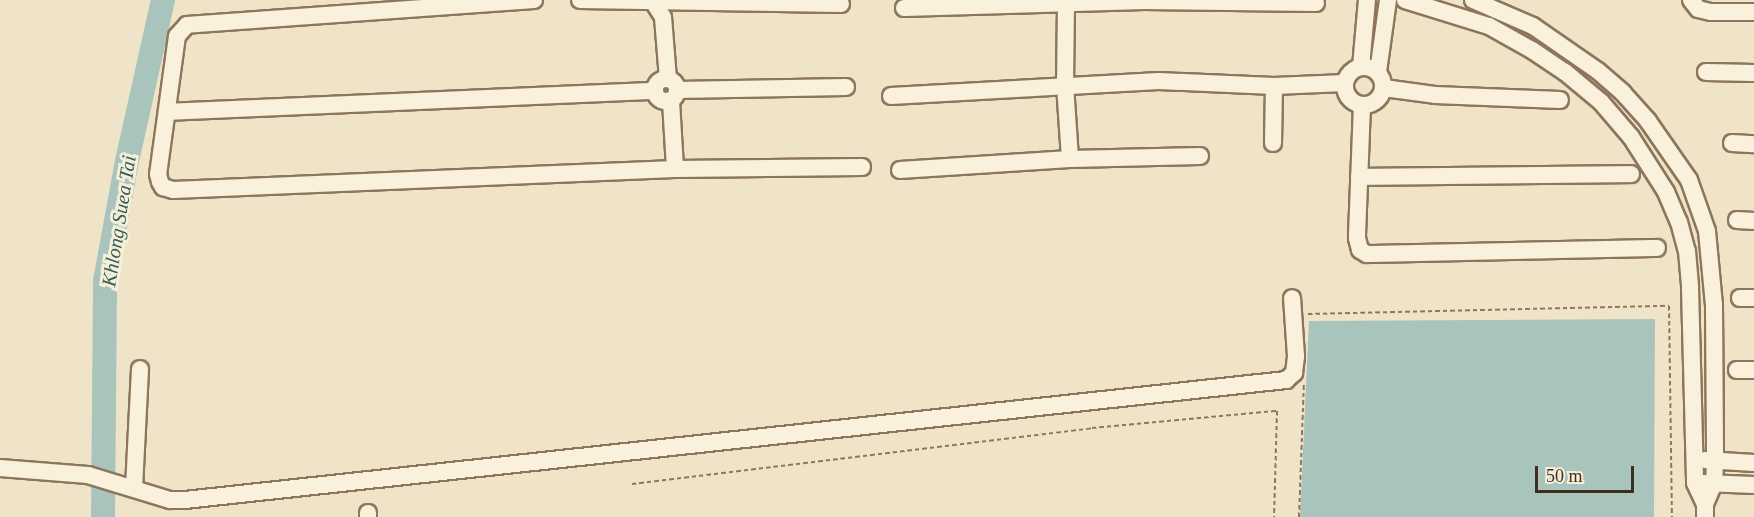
<!DOCTYPE html>
<html>
<head>
<meta charset="utf-8">
<style>
  body { margin:0 }
  #map { position:relative; width:1754px; height:517px; overflow:hidden; background:#f0e4c8; font-family:Georgia,serif }
  div>[style] { position:absolute }
  [style*='--x'] { left:calc(var(--x)*1px); top:calc(var(--y)*1px); width:calc(var(--w)*1px); rotate:calc(var(--a)*1deg) }
  .water>* { inset:0; background:#a9c4bc }
  .river>* { height:24px; margin:-12px; padding:0 12px; transform-origin:12px; border-radius:12px; background:#a9c4bc }
  .path>* { height:2px; margin-top:-1px; transform-origin:0; background:repeating-linear-gradient(90deg,#8d765c 0 4.5px,transparent 0 7.5px) }
  .roads { filter:drop-shadow(2px 0 #8d765c) drop-shadow(-2px 0 #8d765c) drop-shadow(0 2px #8d765c) drop-shadow(0 -2px #8d765c) }
  .minor>* { height:16px; margin:-8px; padding:0 8px; transform-origin:8px; border-radius:8px; background:#faf1dc }
  .minor>.ring { margin:-8px; padding:0; box-sizing:content-box; background:none; border:16px solid #faf1dc; border-radius:50% }
  span { translate:-50% -50%; white-space:nowrap; text-align:center; line-height:1.15; -webkit-text-stroke:6px #f7eed8; paint-order:stroke }
  .water-label { font-size:20px; color:#2f5d5a; font-style:italic }
  .scale { position:absolute; left:1535px; top:466px; width:99px; height:27px; box-sizing:border-box; border:3px solid #3d2e20; border-top:0; padding-left:8px; font-size:18px; line-height:21px; white-space:nowrap; color:#3d2e20; -webkit-text-stroke:4px #f7eed8; paint-order:stroke }
</style>
</head>
<body>
<div id="map">
  <div class="water">
    <div style="clip-path:polygon(1655px 319px,1654px 517px,1300px 517px,1309px 321px)"></div>
  </div>
  <div class="river">
    <div style="--x:103;--y:517;--w:236;--a:-89.5"></div>
    <div style="--x:105;--y:281;--w:122;--a:-79.6"></div>
    <div style="--x:127;--y:161;--w:165;--a:-77.4"></div>
  </div>
  <div class="path">
    <div style="--x:1308;--y:314;--w:361;--a:-1.3"></div>
    <div style="--x:1669;--y:306;--w:211;--a:89.2"></div>
    <div style="--x:632;--y:484;--w:463;--a:-6.9"></div>
    <div style="--x:1092;--y:428;--w:186;--a:-5.3"></div>
    <div style="--x:1277;--y:411;--w:106;--a:91.6"></div>
    <div style="--x:1299;--y:517;--w:134;--a:-87.9"></div>
  </div>
  <div class="roads">
    <div class="minor">
      <div style="--x:534;--y:0;--w:348;--a:175.9"></div>
      <div style="--x:187;--y:25;--w:15;--a:132"></div>
      <div style="--x:177;--y:36;--w:139;--a:97.8"></div>
      <div style="--x:158;--y:174;--w:8;--a:76"></div>
      <div style="--x:160;--y:182;--w:6;--a:59"></div>
      <div style="--x:163;--y:187;--w:10;--a:17"></div>
      <div style="--x:173;--y:190;--w:502;--a:-2.4"></div>
      <div style="--x:675;--y:169;--w:187;--a:-0.6"></div>
      <div style="--x:580;--y:0;--w:261;--a:0.9"></div>
      <div style="--x:652;--y:0;--w:20;--a:57"></div>
      <div style="--x:663;--y:17;--w:62;--a:85.4"></div>
      <div style="--x:1405;--y:0;--w:88;--a:17.2"></div>
      <div style="--x:1489;--y:26;--w:49;--a:29.2"></div>
      <div style="--x:1532;--y:50;--w:40;--a:34"></div>
      <div style="--x:1565;--y:72;--w:47;--a:39.8"></div>
      <div style="--x:1601;--y:102;--w:46;--a:49.4"></div>
      <div style="--x:1631;--y:137;--w:65;--a:57.5"></div>
      <div style="--x:1666;--y:192;--w:33;--a:67"></div>
      <div style="--x:1679;--y:222;--w:30;--a:75"></div>
      <div style="--x:1687;--y:251;--w:37;--a:85"></div>
      <div style="--x:1690;--y:288;--w:195;--a:88.5"></div>
      <div style="--x:1695;--y:483;--w:23;--a:65"></div>
      <div style="--x:1473;--y:0;--w:65;--a:23.4"></div>
      <div style="--x:1533;--y:26;--w:79;--a:34.7"></div>
      <div style="--x:1598;--y:71;--w:33;--a:41"></div>
      <div style="--x:1623;--y:93;--w:38;--a:48"></div>
      <div style="--x:1648;--y:121;--w:72;--a:55.2"></div>
      <div style="--x:1689;--y:180;--w:54;--a:70.6"></div>
      <div style="--x:1707;--y:231;--w:74;--a:84.6"></div>
      <div style="--x:1714;--y:305;--w:155;--a:89.6"></div>
      <div style="--x:1715;--y:460;--w:23;--a:92"></div>
      <div style="--x:1714;--y:483;--w:23;--a:113"></div>
      <div style="--x:1705;--y:504;--w:13;--a:90"></div>
      <div style="--x:1691;--y:0;--w:11;--a:52"></div>
      <div style="--x:1698;--y:9;--w:13;--a:13"></div>
      <div style="--x:1711;--y:12;--w:43;--a:0"></div>
      <div style="--x:1066;--y:4;--w:81;--a:90.7"></div>
      <div style="--x:1065;--y:85;--w:74;--a:86.1"></div>
      <div style="--x:904;--y:8;--w:240;--a:-1.7"></div>
      <div style="--x:1144;--y:1;--w:172;--a:0.7"></div>
      <div class="ring" style="left:1345px;top:67px;width:22px;height:22px"></div>
      <div style="--x:1361;--y:67;--w:67;--a:-84.9"></div>
      <div style="--x:1378;--y:72;--w:73;--a:-82.1"></div>
      <div style="--x:1706;--y:72;--w:48;--a:1.2"></div>
      <div class="ring" style="left:655px;top:79px;width:6px;height:6px"></div>
      <div style="--x:1384;--y:88;--w:51;--a:7.8"></div>
      <div style="--x:1435;--y:95;--w:125;--a:2.3"></div>
      <div style="--x:677;--y:90;--w:169;--a:-1"></div>
      <div style="--x:891;--y:96;--w:268;--a:-3.2"></div>
      <div style="--x:1159;--y:81;--w:115;--a:2.5"></div>
      <div style="--x:1274;--y:86;--w:71;--a:-2.4"></div>
      <div style="--x:671;--y:101;--w:68;--a:86.6"></div>
      <div style="--x:1362;--y:105;--w:133;--a:92.2"></div>
      <div style="--x:1357;--y:238;--w:12;--a:76"></div>
      <div style="--x:1360;--y:250;--w:8;--a:30"></div>
      <div style="--x:1367;--y:254;--w:290;--a:-1.2"></div>
      <div style="--x:167;--y:112;--w:487;--a:-2.5"></div>
      <div style="--x:1273;--y:143;--w:57;--a:-89"></div>
      <div style="--x:1732;--y:143;--w:22;--a:3"></div>
      <div style="--x:900;--y:170;--w:170;--a:-3.7"></div>
      <div style="--x:1070;--y:159;--w:130;--a:-1.3"></div>
      <div style="--x:1359;--y:177;--w:272;--a:-0.6"></div>
      <div style="--x:1737;--y:220;--w:17;--a:3"></div>
      <div style="--x:1740;--y:298;--w:14;--a:0"></div>
      <div style="--x:1737;--y:370;--w:17;--a:0"></div>
      <div style="--x:1705;--y:460;--w:49;--a:3.5"></div>
      <div style="--x:0;--y:468;--w:88;--a:4.5"></div>
      <div style="--x:88;--y:475;--w:86;--a:17"></div>
      <div style="--x:170;--y:500;--w:15;--a:0"></div>
      <div style="--x:185;--y:500;--w:1108;--a:-6.22"></div>
      <div style="--x:1286;--y:380;--w:11;--a:-41"></div>
      <div style="--x:1294;--y:373;--w:17;--a:-83"></div>
      <div style="--x:1296;--y:356;--w:58;--a:-93.9"></div>
      <div style="--x:1704;--y:483;--w:50;--a:2.3"></div>
      <div style="--x:134;--y:488;--w:119;--a:-87.1"></div>
      <div style="--x:368;--y:513;--w:4;--a:90"></div>
    </div>
  </div>
  <div class="water-label">
    <span style="left:119px;top:221px;rotate:-81deg">Khlong Suea Tai</span>
  </div>
  <div class="scale">50 m</div>
</div>
</body>
</html>
